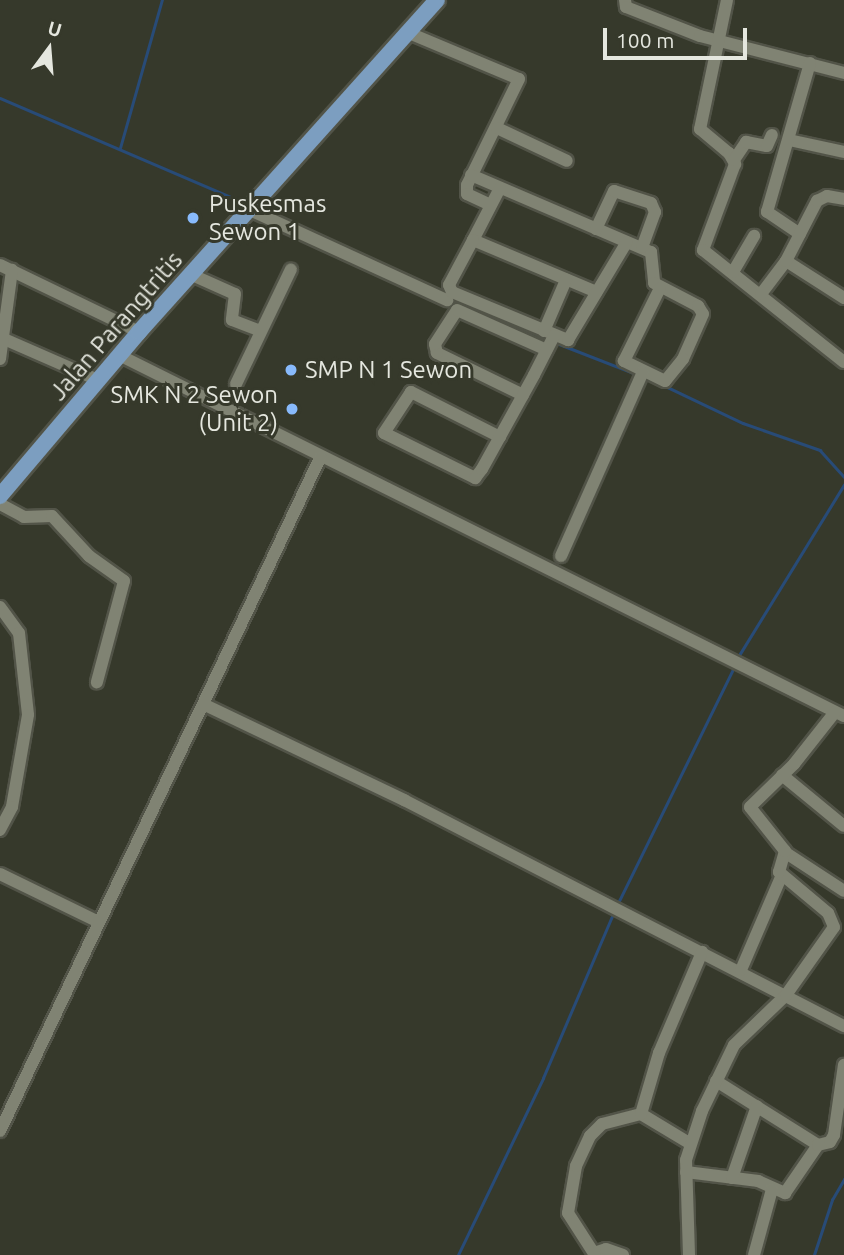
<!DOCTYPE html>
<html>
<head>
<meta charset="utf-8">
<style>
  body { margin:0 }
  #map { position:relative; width:844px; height:1255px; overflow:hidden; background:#36392b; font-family:Ubuntu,sans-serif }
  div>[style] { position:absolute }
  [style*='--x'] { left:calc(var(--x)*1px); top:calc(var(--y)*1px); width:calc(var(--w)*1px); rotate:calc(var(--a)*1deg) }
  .stream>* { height:2.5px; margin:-1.25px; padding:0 1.25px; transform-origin:1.25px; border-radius:1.25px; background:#284b77 }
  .roads { filter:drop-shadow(2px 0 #525448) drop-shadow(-2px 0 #525448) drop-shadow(0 2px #525448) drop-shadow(0 -2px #525448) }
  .minor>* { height:12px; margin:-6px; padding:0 6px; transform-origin:6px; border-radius:6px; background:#808373 }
  .major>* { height:16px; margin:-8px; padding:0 8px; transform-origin:8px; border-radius:8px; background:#7c9ec0 }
  .dots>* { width:19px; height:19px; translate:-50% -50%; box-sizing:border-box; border:4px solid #36392b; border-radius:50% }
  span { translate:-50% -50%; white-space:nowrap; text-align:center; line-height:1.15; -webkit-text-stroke:6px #36392b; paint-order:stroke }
  .poi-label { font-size:24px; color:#e5e7df }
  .left { translate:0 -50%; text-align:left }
  .right { translate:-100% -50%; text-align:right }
  .street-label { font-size:24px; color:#e5e7df }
  .north { position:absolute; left:14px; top:14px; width:70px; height:70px; -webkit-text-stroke:5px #36392b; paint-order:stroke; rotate:16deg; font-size:19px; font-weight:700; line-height:28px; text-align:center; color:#e5e7df }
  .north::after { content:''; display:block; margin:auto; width:24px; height:32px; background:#e5e7df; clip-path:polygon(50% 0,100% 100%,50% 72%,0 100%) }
  .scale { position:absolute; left:603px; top:28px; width:144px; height:32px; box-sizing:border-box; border:4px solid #e5e7df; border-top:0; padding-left:9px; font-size:21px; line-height:24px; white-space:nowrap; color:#e5e7df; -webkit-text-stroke:5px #36392b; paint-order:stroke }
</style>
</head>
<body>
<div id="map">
  <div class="stream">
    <div style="--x:0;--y:98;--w:267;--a:23.2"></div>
    <div style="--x:120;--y:148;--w:154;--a:-74.2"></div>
    <div style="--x:509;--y:322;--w:43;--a:23.6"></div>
    <div style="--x:554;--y:342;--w:88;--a:21.3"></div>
    <div style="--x:665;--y:386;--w:86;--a:25.4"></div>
    <div style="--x:743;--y:423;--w:82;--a:19.3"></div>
    <div style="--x:820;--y:450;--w:36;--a:48"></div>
    <div style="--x:738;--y:657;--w:202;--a:-58.4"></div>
    <div style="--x:618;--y:903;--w:263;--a:-63.8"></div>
    <div style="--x:458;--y:1255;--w:196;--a:-64.3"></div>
    <div style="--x:543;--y:1078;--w:176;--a:-66.9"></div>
    <div style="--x:814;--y:1255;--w:58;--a:-71.9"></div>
    <div style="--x:832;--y:1200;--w:24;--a:-60"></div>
  </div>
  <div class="roads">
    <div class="minor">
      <div style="--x:625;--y:0;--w:7;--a:82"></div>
      <div style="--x:626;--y:7;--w:79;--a:21.4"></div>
      <div style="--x:700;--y:36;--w:149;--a:14.4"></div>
      <div style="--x:727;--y:0;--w:132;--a:101.8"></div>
      <div style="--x:700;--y:129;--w:38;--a:40"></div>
      <div style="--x:729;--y:153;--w:13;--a:61"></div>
      <div style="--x:735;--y:164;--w:92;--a:110.4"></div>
      <div style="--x:703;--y:250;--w:180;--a:38.5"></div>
      <div style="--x:409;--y:33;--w:119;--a:22.7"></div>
      <div style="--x:519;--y:79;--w:118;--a:116.1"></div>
      <div style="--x:467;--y:185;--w:9;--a:90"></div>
      <div style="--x:467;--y:194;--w:26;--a:25"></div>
      <div style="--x:497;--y:128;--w:77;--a:25.2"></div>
      <div style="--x:789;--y:140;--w:56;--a:12.3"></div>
      <div style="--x:734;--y:160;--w:22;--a:-56"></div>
      <div style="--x:746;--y:142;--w:21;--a:11"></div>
      <div style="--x:767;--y:146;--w:12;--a:-66"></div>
      <div style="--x:471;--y:175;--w:196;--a:23.2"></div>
      <div style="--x:651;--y:252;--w:31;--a:84"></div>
      <div style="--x:654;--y:283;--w:50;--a:27.6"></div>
      <div style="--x:698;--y:306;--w:9;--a:58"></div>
      <div style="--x:703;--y:314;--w:49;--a:114"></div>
      <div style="--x:683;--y:359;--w:28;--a:129"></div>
      <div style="--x:665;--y:381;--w:46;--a:-154"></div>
      <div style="--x:624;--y:361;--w:81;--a:-63.7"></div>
      <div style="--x:500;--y:188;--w:59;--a:117.4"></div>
      <div style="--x:473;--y:240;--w:134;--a:22.8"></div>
      <div style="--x:250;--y:210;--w:217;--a:24.6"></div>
      <div style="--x:596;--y:229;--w:42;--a:-64.7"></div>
      <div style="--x:614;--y:191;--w:39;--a:18"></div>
      <div style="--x:651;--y:203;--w:10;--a:66"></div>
      <div style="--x:655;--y:212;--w:37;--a:110"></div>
      <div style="--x:800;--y:234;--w:40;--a:-146"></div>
      <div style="--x:767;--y:212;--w:155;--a:-73.9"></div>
      <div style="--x:473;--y:240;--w:51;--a:118.1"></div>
      <div style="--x:449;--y:285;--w:8;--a:67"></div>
      <div style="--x:452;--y:292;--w:126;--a:22.5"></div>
      <div style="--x:568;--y:340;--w:114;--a:-59"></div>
      <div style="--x:786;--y:261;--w:69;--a:32.5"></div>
      <div style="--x:0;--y:265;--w:154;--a:25.7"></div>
      <div style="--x:733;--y:272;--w:42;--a:-59.7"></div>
      <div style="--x:190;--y:274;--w:49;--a:24"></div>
      <div style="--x:235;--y:294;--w:26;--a:97"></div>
      <div style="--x:232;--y:320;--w:30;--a:21"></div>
      <div style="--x:761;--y:294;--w:41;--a:-52.9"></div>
      <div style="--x:786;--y:261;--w:68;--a:-62.7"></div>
      <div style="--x:817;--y:201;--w:11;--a:-27"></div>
      <div style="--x:827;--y:196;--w:17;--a:10"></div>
      <div style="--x:544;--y:331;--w:56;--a:-66.7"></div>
      <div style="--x:4;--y:339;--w:103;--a:23.6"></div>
      <div style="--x:119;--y:355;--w:810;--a:26.47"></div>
      <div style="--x:0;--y:359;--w:90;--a:-82.3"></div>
      <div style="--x:236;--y:384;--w:127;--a:-64.4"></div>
      <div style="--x:523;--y:395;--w:96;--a:-154"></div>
      <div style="--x:437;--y:353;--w:9;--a:-103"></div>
      <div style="--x:435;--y:344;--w:40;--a:-57.1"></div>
      <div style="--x:457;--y:310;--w:98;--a:24"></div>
      <div style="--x:500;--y:437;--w:100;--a:-153.2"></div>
      <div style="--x:411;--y:392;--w:49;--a:123.4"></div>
      <div style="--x:384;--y:433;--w:102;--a:26.3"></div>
      <div style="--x:475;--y:478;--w:11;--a:-52"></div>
      <div style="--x:482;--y:469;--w:107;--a:-61"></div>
      <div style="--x:534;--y:375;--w:44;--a:-62.9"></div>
      <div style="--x:0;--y:504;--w:27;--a:28"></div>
      <div style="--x:24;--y:517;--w:28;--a:-2"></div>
      <div style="--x:52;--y:516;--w:54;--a:47.2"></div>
      <div style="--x:89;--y:556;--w:43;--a:35.5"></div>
      <div style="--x:124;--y:581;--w:105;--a:105"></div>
      <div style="--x:561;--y:556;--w:201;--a:-66"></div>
      <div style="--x:0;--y:607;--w:32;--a:54"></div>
      <div style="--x:19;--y:633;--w:82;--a:83.7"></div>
      <div style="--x:28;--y:715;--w:93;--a:99.9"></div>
      <div style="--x:12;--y:807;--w:26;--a:118"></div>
      <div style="--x:205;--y:705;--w:221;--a:25.5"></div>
      <div style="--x:404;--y:800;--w:495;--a:27.2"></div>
      <div style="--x:782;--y:775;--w:80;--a:39.4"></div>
      <div style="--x:786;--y:853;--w:69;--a:33.2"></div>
      <div style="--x:0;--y:874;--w:110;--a:25.9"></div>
      <div style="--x:741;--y:970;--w:103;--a:-66.7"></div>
      <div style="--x:716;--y:1081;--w:120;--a:32.1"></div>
      <div style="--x:641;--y:1114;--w:56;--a:31.1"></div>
      <div style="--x:0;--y:1131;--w:745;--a:-64.57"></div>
      <div style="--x:686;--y:1172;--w:73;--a:7.1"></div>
      <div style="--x:758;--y:1181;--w:30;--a:24"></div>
      <div style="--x:785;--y:1193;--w:58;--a:-55.5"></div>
      <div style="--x:818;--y:1145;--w:12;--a:-14"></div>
      <div style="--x:830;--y:1142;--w:8;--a:-60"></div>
      <div style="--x:834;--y:1135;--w:71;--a:-81.9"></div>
      <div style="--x:732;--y:1178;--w:76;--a:-70.9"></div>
      <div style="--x:597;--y:1252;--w:9;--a:-18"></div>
      <div style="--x:606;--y:1249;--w:18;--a:19"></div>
      <div style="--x:595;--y:1255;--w:50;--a:-122.7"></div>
      <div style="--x:568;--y:1213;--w:48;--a:-80.3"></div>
      <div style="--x:576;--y:1166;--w:33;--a:-65"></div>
      <div style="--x:590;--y:1136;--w:17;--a:-45"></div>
      <div style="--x:602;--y:1124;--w:40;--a:-14.4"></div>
      <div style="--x:641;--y:1114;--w:64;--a:-73.6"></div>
      <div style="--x:659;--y:1053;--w:110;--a:-66.9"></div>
      <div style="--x:689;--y:1255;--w:95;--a:-91.8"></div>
      <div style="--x:686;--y:1160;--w:52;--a:-71.9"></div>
      <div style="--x:702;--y:1111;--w:73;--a:-64.1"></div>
      <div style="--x:734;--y:1045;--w:72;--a:-43.9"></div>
      <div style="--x:786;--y:995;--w:83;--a:-54.8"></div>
      <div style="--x:834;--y:927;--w:15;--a:-113"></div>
      <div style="--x:828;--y:913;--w:64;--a:-140.1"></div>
      <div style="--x:779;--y:872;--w:22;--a:-74"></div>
      <div style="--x:785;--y:851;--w:56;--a:-128.5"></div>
      <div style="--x:750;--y:807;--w:62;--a:-44.3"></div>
      <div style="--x:794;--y:764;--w:66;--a:-51.7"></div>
      <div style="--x:754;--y:1255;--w:68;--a:-74.7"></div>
    </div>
    <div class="major">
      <div style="--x:0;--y:496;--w:215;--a:-49.7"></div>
      <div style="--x:139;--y:332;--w:446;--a:-48.1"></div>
    </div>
  </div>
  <div class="dots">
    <div style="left:193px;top:218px;background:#88bafc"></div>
    <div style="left:291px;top:370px;background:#88bafc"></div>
    <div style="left:292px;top:409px;background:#88bafc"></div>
  </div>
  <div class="poi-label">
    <span class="left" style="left:209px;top:218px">Puskesmas<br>Sewon 1</span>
    <span class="left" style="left:305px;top:370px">SMP N 1 Sewon</span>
    <span class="right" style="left:278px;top:409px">SMK N 2 Sewon<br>(Unit 2)</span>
  </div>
  <div class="street-label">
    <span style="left:116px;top:326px;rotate:-49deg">Jalan Parangtritis</span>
  </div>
  <div class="north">U</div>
  <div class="scale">100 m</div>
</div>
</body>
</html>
